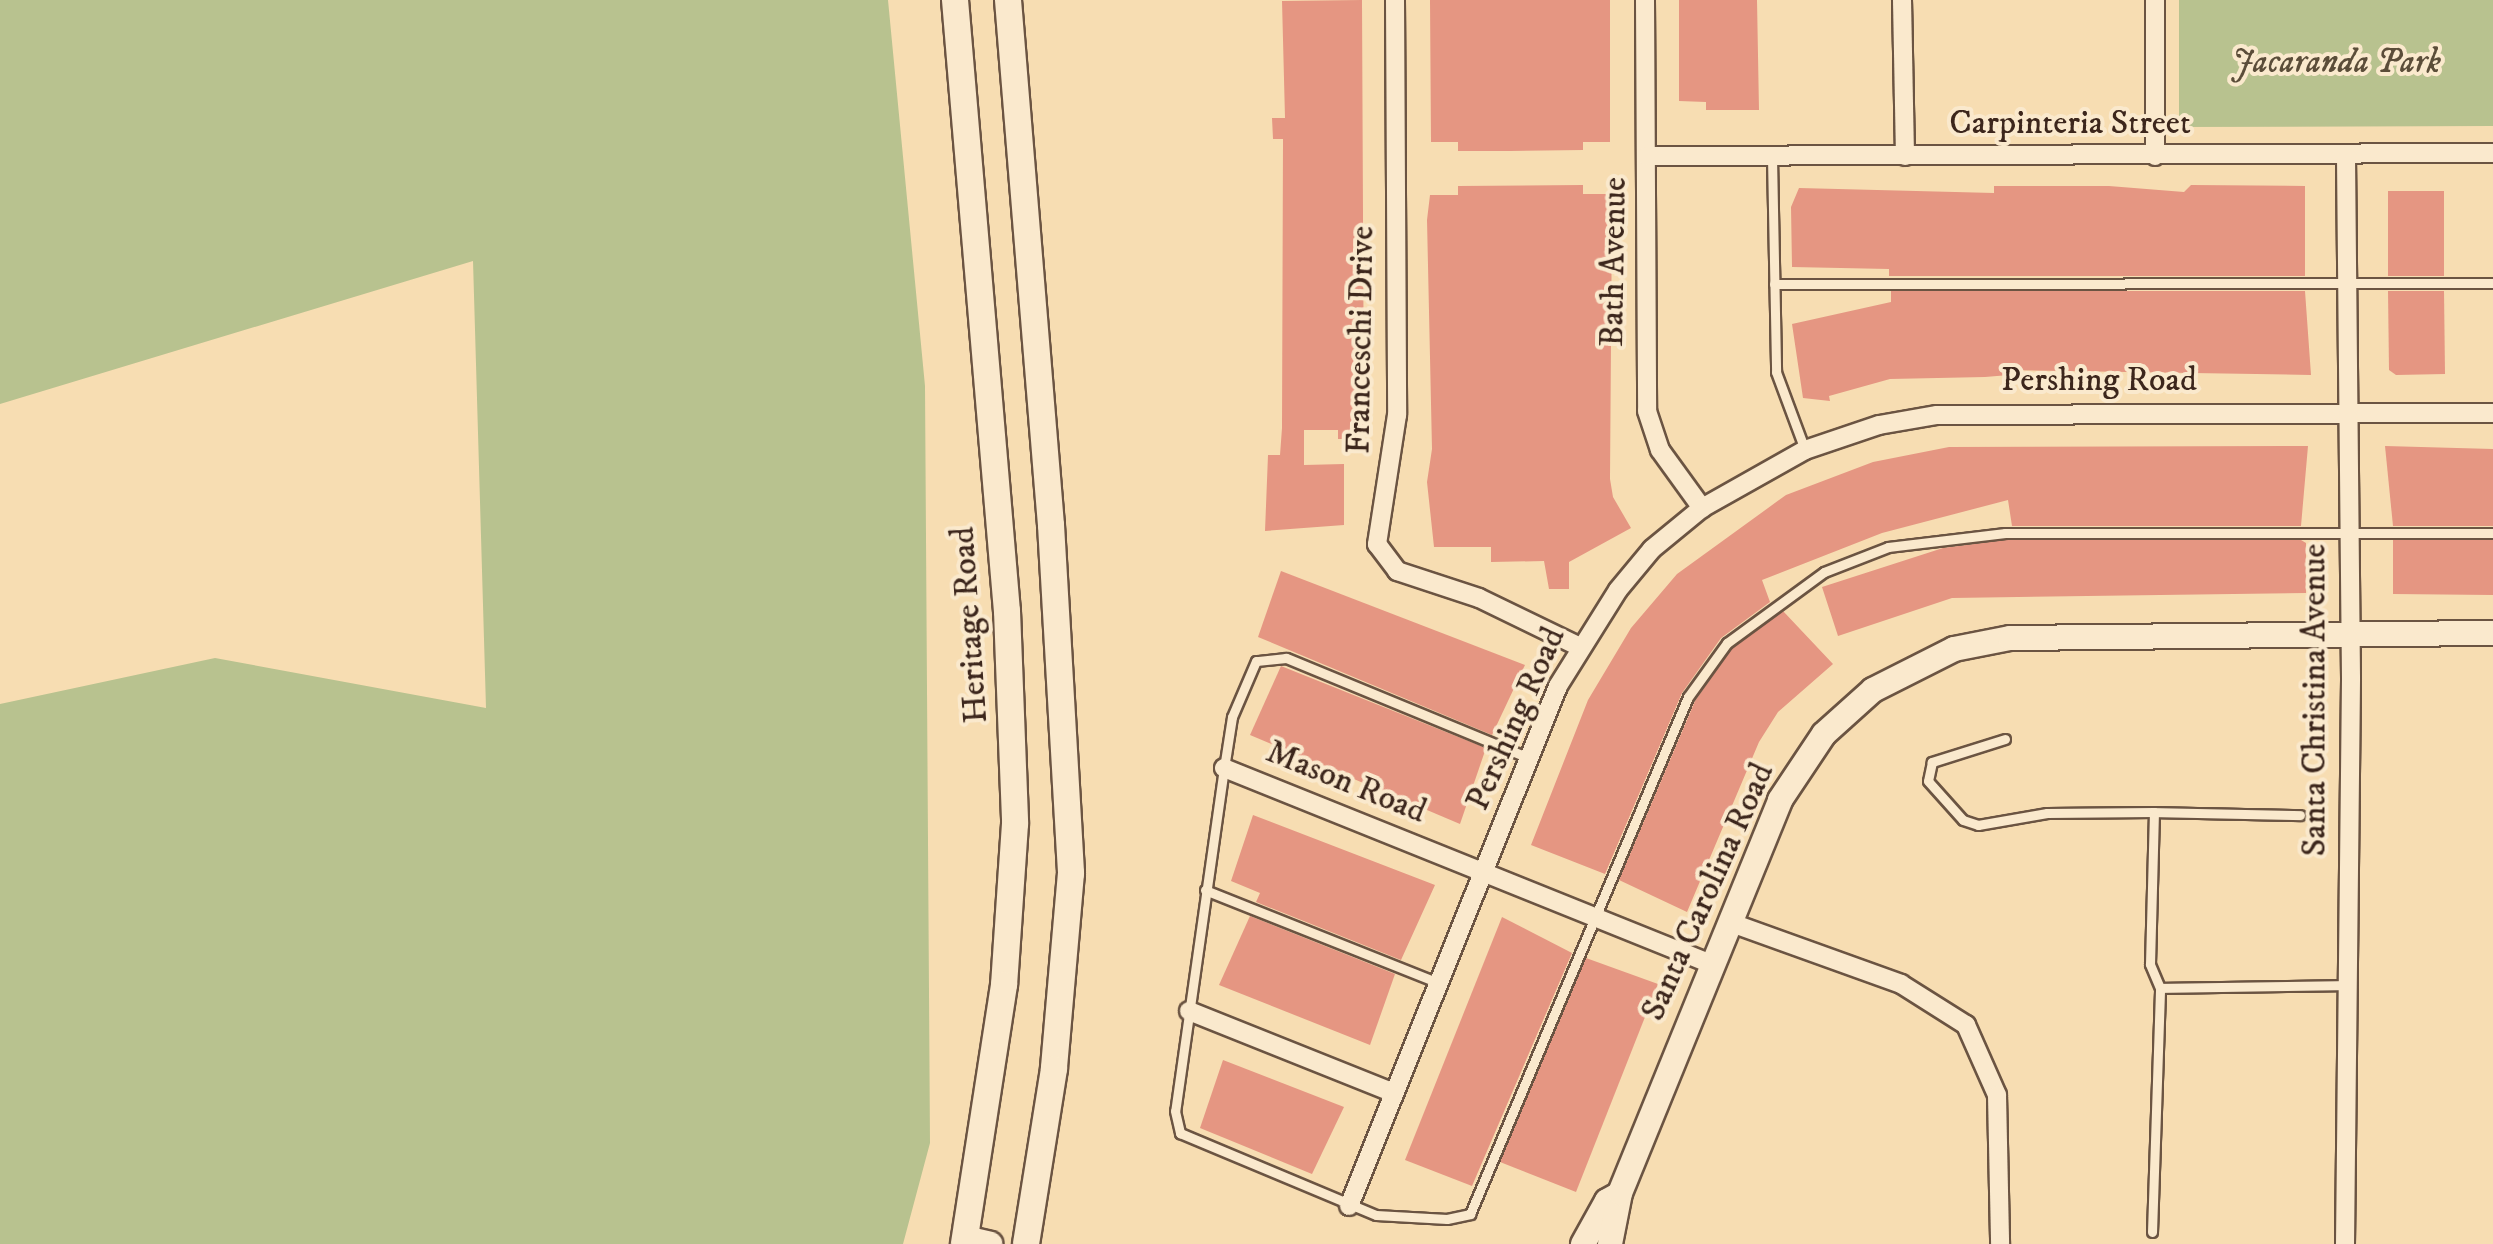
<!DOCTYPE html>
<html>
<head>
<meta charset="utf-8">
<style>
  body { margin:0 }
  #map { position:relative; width:2493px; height:1244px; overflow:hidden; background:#f7ddb2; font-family:"IM FELL DW Pica",serif }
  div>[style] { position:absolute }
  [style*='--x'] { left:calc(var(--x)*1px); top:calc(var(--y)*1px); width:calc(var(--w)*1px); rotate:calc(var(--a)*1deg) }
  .green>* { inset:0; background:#b8c28f }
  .building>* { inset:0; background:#e59682 }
  .roads { filter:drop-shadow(2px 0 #6b5442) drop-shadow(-2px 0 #6b5442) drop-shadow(0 2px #6b5442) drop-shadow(0 -2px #6b5442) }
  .service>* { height:9px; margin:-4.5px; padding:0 4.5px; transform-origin:4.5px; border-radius:4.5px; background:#fae9cd }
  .minor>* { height:18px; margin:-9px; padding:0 9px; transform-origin:9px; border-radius:9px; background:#fae9cd }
  .tertiary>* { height:24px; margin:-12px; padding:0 12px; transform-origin:12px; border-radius:12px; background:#fae9cd }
  .secondary>* { height:26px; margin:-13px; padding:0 13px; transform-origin:13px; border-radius:13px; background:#fae9cd }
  span { translate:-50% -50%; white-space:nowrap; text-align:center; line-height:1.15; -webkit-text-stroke:8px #fae9cd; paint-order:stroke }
  .park-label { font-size:34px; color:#5b4d39; font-style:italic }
  .street-label { font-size:34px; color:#3c261c }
</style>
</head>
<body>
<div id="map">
  <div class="green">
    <div style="clip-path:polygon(0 0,888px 0,925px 386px,930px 1143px,903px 1244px,0 1244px,0 704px,215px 658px,486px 708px,473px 261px,0 404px)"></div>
    <div style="clip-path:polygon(2179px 0,2493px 0,2493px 126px,2179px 127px)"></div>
  </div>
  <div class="building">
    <div style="clip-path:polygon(1362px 0,1364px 429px,1361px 439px,1338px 439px,1338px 430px,1304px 430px,1304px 465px,1344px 464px,1344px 525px,1265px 531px,1268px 455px,1280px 455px,1282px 428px,1283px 139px,1273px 139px,1272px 118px,1285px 118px,1282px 1px)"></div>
    <div style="clip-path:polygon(1430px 0,1610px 0,1610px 142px,1583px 142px,1583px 150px,1510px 151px,1458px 151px,1458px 142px,1431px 142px)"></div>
    <div style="clip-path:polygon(1679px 0,1757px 0,1759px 110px,1706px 110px,1706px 102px,1679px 101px)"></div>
    <div style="clip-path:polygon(1583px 185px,1583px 194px,1610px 194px,1612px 208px,1610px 479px,1613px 497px,1631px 528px,1569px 562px,1569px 589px,1549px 589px,1544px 561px,1491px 562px,1491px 547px,1434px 547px,1427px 482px,1432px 449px,1427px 220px,1430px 195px,1458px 195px,1458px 186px)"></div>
    <div style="clip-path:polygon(2191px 185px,2305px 186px,2305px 276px,1889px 276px,1889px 269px,1792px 267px,1791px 207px,1799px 188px,1994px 193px,1994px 186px,2109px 186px,2184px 192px)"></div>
    <div style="clip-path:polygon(2388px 191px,2444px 191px,2444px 276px,2388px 276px)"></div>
    <div style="clip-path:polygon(1891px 291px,2305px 291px,2311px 375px,2009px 370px,2009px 375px,1985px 377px,1890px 379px,1829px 396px,1830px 401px,1803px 398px,1792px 324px,1891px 302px)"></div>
    <div style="clip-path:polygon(2388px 291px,2444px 291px,2445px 374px,2396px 375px,2389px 370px)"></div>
    <div style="clip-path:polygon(2308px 446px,2301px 526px,2012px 526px,2008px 500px,1882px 533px,1762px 580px,1770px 602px,1721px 638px,1682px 693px,1605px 874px,1531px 845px,1588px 700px,1631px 628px,1677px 574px,1786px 495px,1873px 462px,1949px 447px)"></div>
    <div style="clip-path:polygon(2385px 446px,2493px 449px,2493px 526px,2393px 526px)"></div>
    <div style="clip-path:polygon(2005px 540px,2301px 540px,2306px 543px,2306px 593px,1952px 598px,1838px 636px,1822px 587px,1943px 548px)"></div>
    <div style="clip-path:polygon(2393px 540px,2493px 540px,2493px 595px,2393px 594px)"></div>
    <div style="clip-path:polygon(1281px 571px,1525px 665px,1492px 735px,1258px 637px)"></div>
    <div style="clip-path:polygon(1783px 611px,1833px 664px,1778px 712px,1759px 742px,1687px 912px,1619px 880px,1695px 701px,1732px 648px)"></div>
    <div style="clip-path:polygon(1281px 666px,1486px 748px,1460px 824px,1250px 735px)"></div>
    <div style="clip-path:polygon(1253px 815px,1435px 885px,1401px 960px,1256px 902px,1260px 893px,1231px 881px)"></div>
    <div style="clip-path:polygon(1250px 916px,1395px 974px,1370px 1045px,1219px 985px)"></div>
    <div style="clip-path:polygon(1502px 917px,1572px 953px,1472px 1186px,1405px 1160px)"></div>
    <div style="clip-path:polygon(1586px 958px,1658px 984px,1576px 1192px,1500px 1162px)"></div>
    <div style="clip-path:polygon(1223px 1060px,1344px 1107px,1312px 1174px,1200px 1128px)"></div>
  </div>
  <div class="roads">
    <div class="service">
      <div style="--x:1772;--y:157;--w:215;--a:88.9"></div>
      <div style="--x:1776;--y:372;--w:83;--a:69.6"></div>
      <div style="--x:1774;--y:284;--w:719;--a:-0.08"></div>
      <div style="--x:2005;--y:739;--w:77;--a:162.5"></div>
      <div style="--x:1932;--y:762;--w:19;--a:102"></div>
      <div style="--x:1928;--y:781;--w:52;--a:48.1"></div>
      <div style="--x:1963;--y:820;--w:16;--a:18"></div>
      <div style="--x:1978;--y:825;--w:70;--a:-9.9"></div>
      <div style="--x:2047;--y:813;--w:107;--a:-0.5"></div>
      <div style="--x:1529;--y:758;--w:263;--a:-157.6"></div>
      <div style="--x:1286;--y:658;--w:30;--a:174"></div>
      <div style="--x:1256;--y:661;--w:61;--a:113.2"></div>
      <div style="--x:1232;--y:717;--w:52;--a:98.9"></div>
      <div style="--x:1224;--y:768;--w:346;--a:98.1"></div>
      <div style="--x:1175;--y:1111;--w:23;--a:77"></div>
      <div style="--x:1180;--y:1133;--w:212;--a:22.7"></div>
      <div style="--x:1376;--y:1215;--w:71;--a:3.2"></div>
      <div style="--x:1447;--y:1219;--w:24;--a:-12"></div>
      <div style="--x:1470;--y:1214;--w:561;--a:-67.14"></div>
      <div style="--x:1688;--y:697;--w:67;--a:-54.2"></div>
      <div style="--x:1727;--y:643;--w:120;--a:-36.2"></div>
      <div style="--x:1824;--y:572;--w:69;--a:-21.3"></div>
      <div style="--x:1888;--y:547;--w:118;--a:-6.8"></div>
      <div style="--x:2005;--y:533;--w:488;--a:0"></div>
      <div style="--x:1205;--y:890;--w:252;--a:21.7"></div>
      <div style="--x:2160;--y:988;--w:188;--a:-0.9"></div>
      <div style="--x:2152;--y:1232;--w:244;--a:-88.1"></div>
      <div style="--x:2160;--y:988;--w:26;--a:-113"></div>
      <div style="--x:2150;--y:964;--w:152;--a:-88.5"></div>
      <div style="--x:2154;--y:812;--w:146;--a:1.2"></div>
    </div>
    <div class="minor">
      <div style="--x:1395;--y:0;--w:415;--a:89.7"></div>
      <div style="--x:1397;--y:415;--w:131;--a:98.8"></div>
      <div style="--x:1377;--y:544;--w:34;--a:53"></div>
      <div style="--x:1397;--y:571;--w:86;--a:18.2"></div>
      <div style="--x:1479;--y:598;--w:112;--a:25.9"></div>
      <div style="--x:1645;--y:0;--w:411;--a:89.7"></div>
      <div style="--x:1647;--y:411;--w:41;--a:71.6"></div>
      <div style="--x:1660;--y:450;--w:72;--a:54.1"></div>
      <div style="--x:1902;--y:0;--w:156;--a:88.9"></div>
      <div style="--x:2155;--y:0;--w:156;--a:90"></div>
      <div style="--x:1647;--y:156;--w:846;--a:-0.2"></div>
      <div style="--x:1224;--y:768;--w:525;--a:21.92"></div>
      <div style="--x:1729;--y:922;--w:183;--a:19.8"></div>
      <div style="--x:1901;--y:984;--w:77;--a:32.2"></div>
      <div style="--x:1966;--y:1025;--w:77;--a:66.1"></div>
      <div style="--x:1997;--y:1095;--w:149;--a:88.8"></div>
      <div style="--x:1189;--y:1011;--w:221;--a:21.8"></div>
      <div style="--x:1349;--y:1206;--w:560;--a:-68.1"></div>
      <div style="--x:1558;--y:686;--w:113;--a:-58"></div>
      <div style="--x:1618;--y:590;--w:53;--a:-50.3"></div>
      <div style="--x:1652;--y:549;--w:65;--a:-39.4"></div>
      <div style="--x:1702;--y:508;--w:118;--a:-29.4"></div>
      <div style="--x:1805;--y:450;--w:78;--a:-18.7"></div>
      <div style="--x:1879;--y:425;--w:59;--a:-9.8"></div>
      <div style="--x:1937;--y:415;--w:556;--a:-0.21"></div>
      <div style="--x:2345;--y:1244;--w:566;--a:-89.39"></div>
      <div style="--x:2351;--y:678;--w:523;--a:-90.55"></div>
    </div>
    <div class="tertiary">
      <div style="--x:965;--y:1238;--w:26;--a:13"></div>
      <div style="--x:1583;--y:1244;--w:49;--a:-60.8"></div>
      <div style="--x:1607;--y:1201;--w:13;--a:-29"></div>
      <div style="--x:1610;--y:1244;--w:52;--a:-78.9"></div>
      <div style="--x:1620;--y:1193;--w:424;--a:-67.8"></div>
      <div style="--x:1780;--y:800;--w:79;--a:-56.3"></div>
      <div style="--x:1824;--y:734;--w:66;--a:-41.9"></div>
      <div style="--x:1873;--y:690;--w:91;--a:-26.8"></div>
      <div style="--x:1954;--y:649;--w:57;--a:-11.1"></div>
      <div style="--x:2010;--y:638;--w:483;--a:-0.6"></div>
    </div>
    <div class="secondary">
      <div style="--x:955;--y:0;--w:613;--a:85.14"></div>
      <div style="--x:1007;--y:611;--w:213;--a:87.8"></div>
      <div style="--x:1015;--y:824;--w:161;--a:93.9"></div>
      <div style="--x:1004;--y:985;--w:262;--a:98.8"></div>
      <div style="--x:1008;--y:0;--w:527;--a:85.32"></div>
      <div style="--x:1051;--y:525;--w:349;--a:86.7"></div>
      <div style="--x:1071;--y:873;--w:197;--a:95"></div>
      <div style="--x:1054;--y:1069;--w:177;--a:99.1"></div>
    </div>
  </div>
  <div class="park-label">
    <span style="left:2336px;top:63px">Jacaranda Park</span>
  </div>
  <div class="street-label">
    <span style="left:2070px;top:124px">Carpinteria Street</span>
    <span style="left:1614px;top:262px;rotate:-89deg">Bath Avenue</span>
    <span style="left:1361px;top:340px;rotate:-89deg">Franceschi Drive</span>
    <span style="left:2099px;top:381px">Pershing Road</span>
    <span style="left:970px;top:625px;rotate:-94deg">Heritage Road</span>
    <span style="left:2315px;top:700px;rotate:-90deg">Santa Christina Avenue</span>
    <span style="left:1516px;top:719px;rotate:-66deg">Pershing Road</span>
    <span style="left:1346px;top:782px;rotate:22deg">Mason Road</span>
    <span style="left:1708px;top:892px;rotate:-66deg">Santa Carolina Road</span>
  </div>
</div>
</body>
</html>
